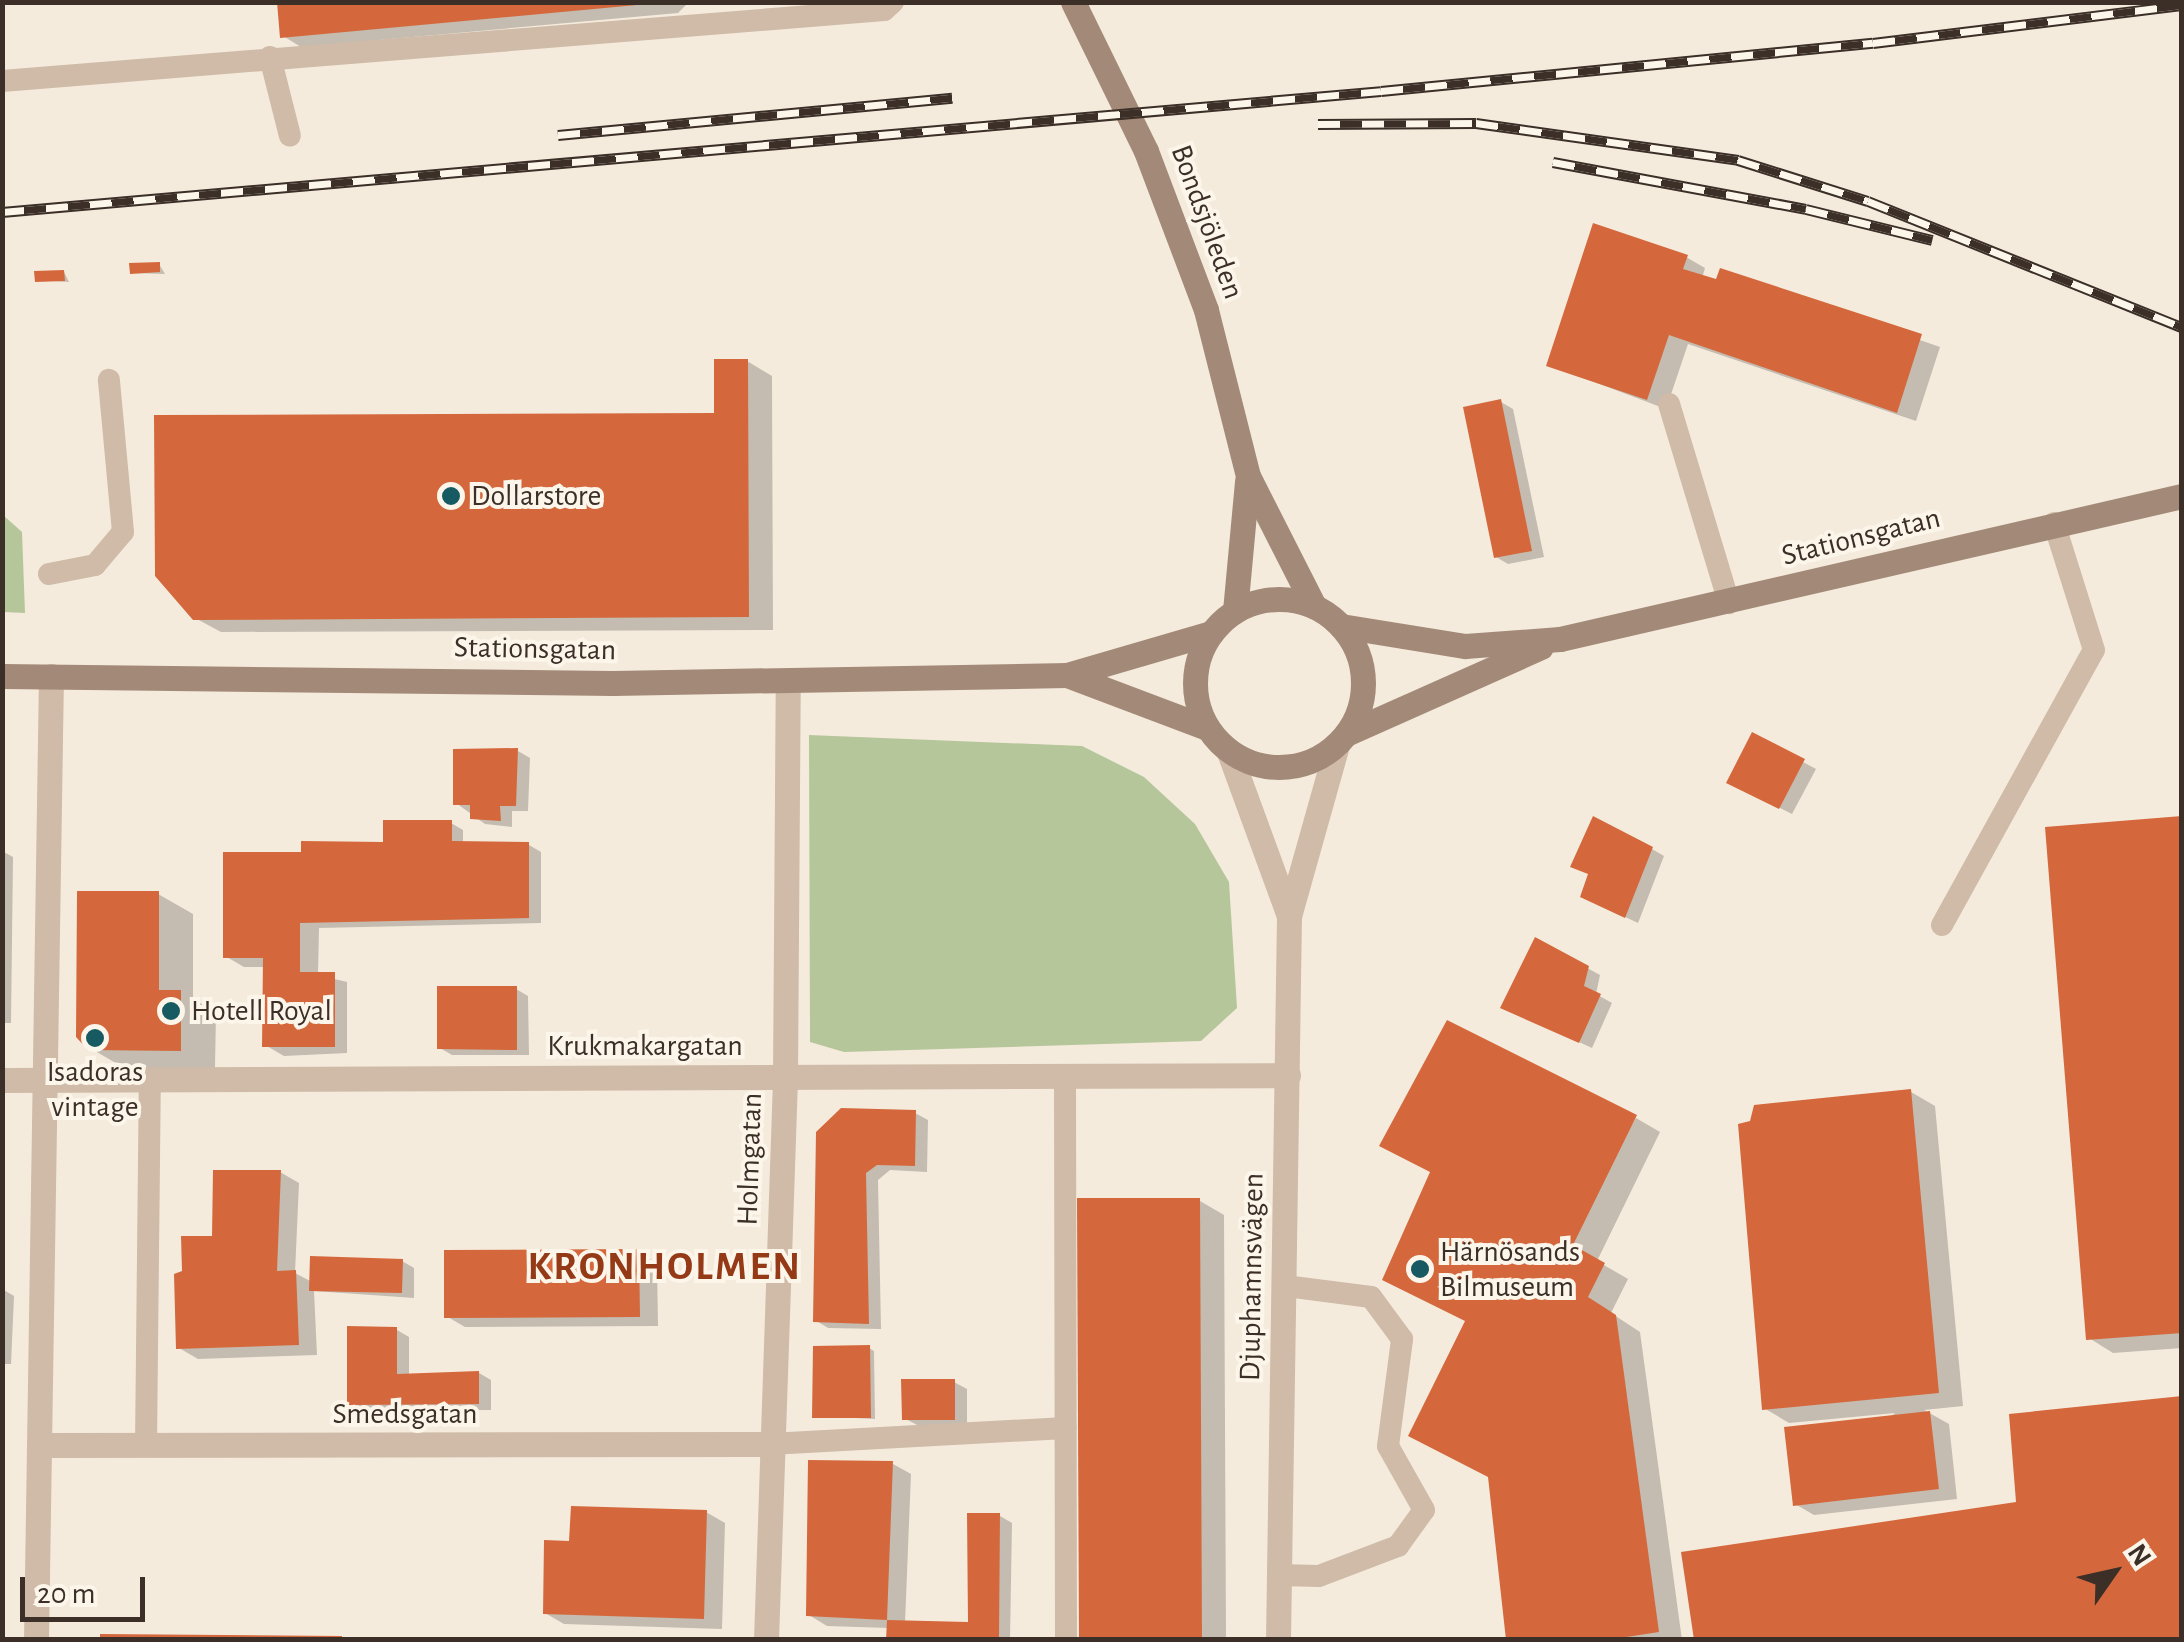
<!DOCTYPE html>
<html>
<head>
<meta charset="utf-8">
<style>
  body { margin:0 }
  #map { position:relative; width:2184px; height:1642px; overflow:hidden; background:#f5ebdd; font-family:"Alegreya Sans",sans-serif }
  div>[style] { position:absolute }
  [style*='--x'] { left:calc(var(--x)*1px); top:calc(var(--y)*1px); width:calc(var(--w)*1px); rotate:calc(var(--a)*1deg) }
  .green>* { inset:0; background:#b6c69b }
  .shadow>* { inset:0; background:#0003 }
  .building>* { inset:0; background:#d4683c }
  .lane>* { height:22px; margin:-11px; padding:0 11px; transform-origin:11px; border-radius:11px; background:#cfbba7 }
  .street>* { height:25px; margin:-12.5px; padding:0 12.5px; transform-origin:12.5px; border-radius:12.5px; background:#cfbba7 }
  .secondary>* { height:25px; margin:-12.5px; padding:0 12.5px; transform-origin:12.5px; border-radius:12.5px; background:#a38a78 }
  .secondary>.ring { margin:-12.5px; padding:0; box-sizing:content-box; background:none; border:25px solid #a38a78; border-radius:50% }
  .rail>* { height:11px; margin-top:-5.5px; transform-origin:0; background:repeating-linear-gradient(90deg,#fcf5ea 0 22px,#3b2f28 0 44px); box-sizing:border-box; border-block:2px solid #3b2f28 }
  .dots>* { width:28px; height:28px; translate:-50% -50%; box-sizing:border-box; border:5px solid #fcf5ea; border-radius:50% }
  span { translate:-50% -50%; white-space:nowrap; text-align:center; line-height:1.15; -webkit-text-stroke:8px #fcf5ea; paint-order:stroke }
  .street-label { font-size:30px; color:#3b2f28 }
  .poi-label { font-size:30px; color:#3b2f28 }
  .left { translate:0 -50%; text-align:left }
  .district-label { font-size:40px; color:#943a17; font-weight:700; letter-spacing:2.5px }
  .frame { position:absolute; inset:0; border:5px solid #3b2f28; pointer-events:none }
  .north { position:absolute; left:2064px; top:1522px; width:100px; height:100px; -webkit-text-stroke:8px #fcf5ea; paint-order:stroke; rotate:56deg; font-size:28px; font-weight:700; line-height:40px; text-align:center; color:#3b2f28 }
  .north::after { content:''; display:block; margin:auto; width:35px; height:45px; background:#3b2f28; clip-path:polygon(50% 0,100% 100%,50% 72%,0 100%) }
  .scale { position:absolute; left:20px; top:1577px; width:125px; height:45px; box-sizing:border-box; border:5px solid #3b2f28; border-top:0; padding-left:12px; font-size:30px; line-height:35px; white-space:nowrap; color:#3b2f28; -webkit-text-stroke:8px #fcf5ea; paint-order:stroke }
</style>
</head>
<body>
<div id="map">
  <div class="green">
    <div style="clip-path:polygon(3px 515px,22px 532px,25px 613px,3px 612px)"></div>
    <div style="clip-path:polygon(809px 735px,1082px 746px,1144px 777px,1195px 824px,1229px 882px,1237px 1008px,1201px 1041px,844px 1052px,810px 1042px)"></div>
  </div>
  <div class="shadow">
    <div style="clip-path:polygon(279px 2px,689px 2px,678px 13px,301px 47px,283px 36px)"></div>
    <div style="clip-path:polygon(1686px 257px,1705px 268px,1702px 278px,1718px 283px,1721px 271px,1940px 347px,1916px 421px,1688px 344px,1666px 409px,1549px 365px)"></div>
    <div style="clip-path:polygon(159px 264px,165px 274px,132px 273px)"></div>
    <div style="clip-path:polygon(64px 272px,69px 282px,37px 280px)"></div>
    <div style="clip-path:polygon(747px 361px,772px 376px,773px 630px,221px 632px,195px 618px,717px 416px)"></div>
    <div style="clip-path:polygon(1501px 402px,1513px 409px,1544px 557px,1508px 564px,1496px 557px)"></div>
    <div style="clip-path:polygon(1753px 735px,1816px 769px,1792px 814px,1742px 789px)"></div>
    <div style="clip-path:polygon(518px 751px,530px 758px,528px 811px,512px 811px,512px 827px,485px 824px,456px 803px)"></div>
    <div style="clip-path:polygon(2182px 819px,2182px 1348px,2113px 1353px,2089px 1338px)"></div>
    <div style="clip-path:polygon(451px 823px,463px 830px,463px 844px,529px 845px,541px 852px,541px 923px,319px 928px,318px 975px,347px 982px,347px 1053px,284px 1056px,265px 1045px,265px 967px,244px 967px,225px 956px,300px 855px,385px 844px)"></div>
    <div style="clip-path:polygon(1652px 849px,1664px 856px,1638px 923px,1596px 903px,1591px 875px,1574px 866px)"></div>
    <div style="clip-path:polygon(2px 851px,13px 857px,11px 1023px,2px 1023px)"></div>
    <div style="clip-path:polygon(158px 894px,193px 914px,193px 999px,216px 1012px,215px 1069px,126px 1069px,90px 1048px)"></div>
    <div style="clip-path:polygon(1536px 940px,1600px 975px,1596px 994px,1612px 1003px,1592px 1048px,1512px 1011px)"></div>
    <div style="clip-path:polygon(516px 989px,528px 996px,529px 1055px,452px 1055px,440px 1048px)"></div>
    <div style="clip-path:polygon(1911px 1092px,1935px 1106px,1963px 1406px,1924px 1410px,1949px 1424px,1957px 1499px,1814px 1515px,1795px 1504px,1895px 1413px,1789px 1423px,1764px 1408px)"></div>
    <div style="clip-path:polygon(915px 1113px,928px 1120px,927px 1172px,890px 1170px,878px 1180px,881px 1329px,828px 1328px,815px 1320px,818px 1133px)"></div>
    <div style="clip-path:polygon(1636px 1118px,1660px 1132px,1597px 1261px,1628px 1279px,1611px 1313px,1640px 1332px,1682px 1640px,1508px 1640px,1490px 1477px,1436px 1449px)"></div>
    <div style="clip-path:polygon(280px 1172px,299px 1183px,295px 1273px,312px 1282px,402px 1261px,414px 1268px,414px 1298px,314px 1291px,317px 1355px,198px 1359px,179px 1348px,184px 1272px)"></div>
    <div style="clip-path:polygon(1200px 1201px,1224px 1215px,1226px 1640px,1081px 1640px)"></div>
    <div style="clip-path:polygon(638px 1252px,657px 1263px,658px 1326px,465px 1327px,446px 1316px)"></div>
    <div style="clip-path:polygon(2px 1289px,14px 1296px,11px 1364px,2px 1364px)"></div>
    <div style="clip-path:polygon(397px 1330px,409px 1337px,409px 1376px,479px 1373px,491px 1380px,491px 1410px,362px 1411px,350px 1404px)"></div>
    <div style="clip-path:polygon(869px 1348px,874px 1351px,875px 1419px,815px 1416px)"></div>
    <div style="clip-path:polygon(954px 1382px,967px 1389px,967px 1426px,917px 1425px,904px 1418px)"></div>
    <div style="clip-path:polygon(893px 1464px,911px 1474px,905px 1623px,970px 1625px,1000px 1516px,1012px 1523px,1010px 1640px,889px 1640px,889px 1628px,827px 1626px,809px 1615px)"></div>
    <div style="clip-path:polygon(706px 1512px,725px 1523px,722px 1629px,564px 1624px,545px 1613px)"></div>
  </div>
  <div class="building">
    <div style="clip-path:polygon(277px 2px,637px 2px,637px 5px,280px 38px)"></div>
    <div style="clip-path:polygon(1593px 223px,1688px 255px,1683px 269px,1716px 279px,1720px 268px,1922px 334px,1897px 413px,1669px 335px,1647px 400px,1546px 366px)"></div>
    <div style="clip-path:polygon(160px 262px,160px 272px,130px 274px,129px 263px)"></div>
    <div style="clip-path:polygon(64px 270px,65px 281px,35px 282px,34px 271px)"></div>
    <div style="clip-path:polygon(714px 359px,748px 359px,749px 617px,193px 620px,155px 576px,154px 415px,714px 413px)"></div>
    <div style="clip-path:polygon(1501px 399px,1532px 551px,1494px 558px,1463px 407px)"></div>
    <div style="clip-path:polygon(1752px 732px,1805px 759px,1779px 809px,1726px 783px)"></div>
    <div style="clip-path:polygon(518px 748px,516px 806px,500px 806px,501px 821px,470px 819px,470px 805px,453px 805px,453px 749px)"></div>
    <div style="clip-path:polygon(1593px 816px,1653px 847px,1625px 918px,1580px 897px,1588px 874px,1570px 867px)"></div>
    <div style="clip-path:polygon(2182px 816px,2182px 1333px,2086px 1340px,2045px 827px)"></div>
    <div style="clip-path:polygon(383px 820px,452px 820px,452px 841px,529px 842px,529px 918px,300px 923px,300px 972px,335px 972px,335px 1047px,262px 1047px,263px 958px,223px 958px,223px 852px,301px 852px,301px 841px,383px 842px)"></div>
    <div style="clip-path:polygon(77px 891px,159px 891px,159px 990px,181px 990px,181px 1051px,88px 1050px,76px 1037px)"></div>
    <div style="clip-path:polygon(1535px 937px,1589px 966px,1584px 986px,1601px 994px,1579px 1043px,1500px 1008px)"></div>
    <div style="clip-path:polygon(437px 986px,517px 986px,517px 1050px,437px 1049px)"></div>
    <div style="clip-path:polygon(1447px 1020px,1637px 1115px,1573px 1245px,1605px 1263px,1588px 1297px,1616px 1315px,1659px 1632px,1607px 1640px,1506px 1640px,1488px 1477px,1408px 1436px,1465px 1321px,1382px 1280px,1430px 1172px,1379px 1146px)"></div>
    <div style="clip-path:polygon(1911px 1089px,1939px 1393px,1762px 1410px,1738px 1124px,1750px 1121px,1754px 1105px)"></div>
    <div style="clip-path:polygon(841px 1108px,916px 1110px,915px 1166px,877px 1165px,866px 1173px,869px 1324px,813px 1322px,816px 1132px)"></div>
    <div style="clip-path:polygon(213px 1170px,281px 1170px,277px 1271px,296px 1270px,299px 1345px,176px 1349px,174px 1274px,182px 1271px,181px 1236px,212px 1236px)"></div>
    <div style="clip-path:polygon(1077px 1198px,1200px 1198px,1202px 1640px,1079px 1640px)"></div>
    <div style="clip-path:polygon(639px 1249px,640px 1317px,444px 1318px,444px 1250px)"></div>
    <div style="clip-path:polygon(310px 1256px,403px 1259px,402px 1293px,309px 1291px)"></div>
    <div style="clip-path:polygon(347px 1326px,397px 1327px,397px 1374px,479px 1371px,479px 1404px,347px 1405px)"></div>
    <div style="clip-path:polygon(870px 1345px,871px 1418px,812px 1418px,813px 1346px)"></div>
    <div style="clip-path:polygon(901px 1379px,955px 1379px,955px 1420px,902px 1420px)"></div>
    <div style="clip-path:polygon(2182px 1396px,2182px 1640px,1694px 1640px,1681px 1552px,2016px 1502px,2009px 1414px)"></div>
    <div style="clip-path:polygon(1930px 1411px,1939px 1489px,1793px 1506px,1784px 1427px)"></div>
    <div style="clip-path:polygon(808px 1460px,893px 1461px,887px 1620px,806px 1616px)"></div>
    <div style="clip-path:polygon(571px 1506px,707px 1510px,704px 1619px,543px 1614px,544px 1540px,569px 1541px)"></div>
    <div style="clip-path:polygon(967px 1513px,1000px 1513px,999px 1640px,886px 1640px,887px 1620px,968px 1622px)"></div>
    <div style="clip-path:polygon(100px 1634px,342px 1636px,342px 1640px,100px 1640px)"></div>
  </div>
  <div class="lane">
    <div style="--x:270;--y:57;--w:81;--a:75.8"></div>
    <div style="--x:2;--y:81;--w:885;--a:-4.6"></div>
    <div style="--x:884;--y:10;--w:12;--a:-42"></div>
    <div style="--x:1669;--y:404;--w:208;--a:73.2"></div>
    <div style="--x:49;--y:574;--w:47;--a:-11.1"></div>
    <div style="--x:95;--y:565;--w:43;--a:-49.7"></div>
    <div style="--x:123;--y:532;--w:153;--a:-95.3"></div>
    <div style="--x:1942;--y:925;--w:314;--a:-61.1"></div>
    <div style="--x:2094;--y:650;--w:133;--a:-107.5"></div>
    <div style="--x:1065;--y:1077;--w:563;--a:89.9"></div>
    <div style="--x:770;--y:1444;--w:296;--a:-3.1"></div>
    <div style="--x:146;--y:1446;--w:366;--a:-89.4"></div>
    <div style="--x:1279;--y:1575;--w:40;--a:1.4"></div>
    <div style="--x:1319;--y:1576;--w:85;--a:-20.8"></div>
    <div style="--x:1398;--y:1546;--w:44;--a:-54.2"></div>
    <div style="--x:1424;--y:1510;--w:73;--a:-119.4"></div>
    <div style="--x:1388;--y:1446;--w:108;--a:-82.5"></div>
    <div style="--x:1402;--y:1339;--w:52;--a:-126.4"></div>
    <div style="--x:1371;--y:1297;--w:87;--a:-172.7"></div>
  </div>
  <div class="street">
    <div style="--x:1229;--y:752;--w:175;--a:69.9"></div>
    <div style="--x:2;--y:1080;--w:1286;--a:-0.22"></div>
    <div style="--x:39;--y:1445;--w:731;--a:-0.08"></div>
    <div style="--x:36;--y:1640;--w:964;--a:-89.11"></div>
    <div style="--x:766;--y:1640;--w:562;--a:-88.06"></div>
    <div style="--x:785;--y:1078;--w:396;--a:-89.6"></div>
    <div style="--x:1278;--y:1640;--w:724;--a:-89.13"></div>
    <div style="--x:1289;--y:916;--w:178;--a:-74.3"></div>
  </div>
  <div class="secondary">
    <div style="--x:1073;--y:2;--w:166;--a:63.9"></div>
    <div style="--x:1146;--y:151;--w:170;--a:69.3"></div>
    <div style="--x:1206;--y:310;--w:171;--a:75.8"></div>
    <div style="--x:1248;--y:476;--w:146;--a:63.1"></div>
    <div class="ring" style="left:1195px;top:599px;width:143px;height:143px"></div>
    <div style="--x:1235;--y:611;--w:131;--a:-84.7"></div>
    <div style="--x:1341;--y:626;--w:126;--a:9.2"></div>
    <div style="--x:1465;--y:646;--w:95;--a:-4.2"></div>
    <div style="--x:1560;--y:639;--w:638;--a:-12.95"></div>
    <div style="--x:1067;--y:675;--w:150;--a:20.7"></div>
    <div style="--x:2;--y:676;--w:611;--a:0.66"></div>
    <div style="--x:613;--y:683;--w:454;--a:-1"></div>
    <div style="--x:1067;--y:675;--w:150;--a:-16.3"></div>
    <div style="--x:1348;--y:733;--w:211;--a:-24"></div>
  </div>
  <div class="rail">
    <div style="--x:1318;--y:124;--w:158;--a:-0.4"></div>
    <div style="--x:1476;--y:123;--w:265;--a:8"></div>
    <div style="--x:1738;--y:160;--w:136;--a:17.5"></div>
    <div style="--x:1868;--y:201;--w:338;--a:21.9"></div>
    <div style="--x:558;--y:135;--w:396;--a:-5.4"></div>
    <div style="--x:1553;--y:162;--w:257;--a:10.5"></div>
    <div style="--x:1806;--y:209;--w:130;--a:13.8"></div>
    <div style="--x:2;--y:212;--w:1384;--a:-5.01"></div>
    <div style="--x:1381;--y:91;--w:494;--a:-5.6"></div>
    <div style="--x:1873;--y:43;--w:311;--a:-7"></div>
  </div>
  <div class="dots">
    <div style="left:451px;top:496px;background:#185a62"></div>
    <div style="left:171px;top:1011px;background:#185a62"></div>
    <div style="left:95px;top:1038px;background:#185a62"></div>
    <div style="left:1420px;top:1269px;background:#185a62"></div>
  </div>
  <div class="street-label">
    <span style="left:1207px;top:222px;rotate:70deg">Bondsjöleden</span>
    <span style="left:1861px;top:537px;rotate:-14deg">Stationsgatan</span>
    <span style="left:535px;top:649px;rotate:1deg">Stationsgatan</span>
    <span style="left:645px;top:1046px">Krukmakargatan</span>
    <span style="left:750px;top:1159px;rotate:-88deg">Holmgatan</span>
    <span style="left:1252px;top:1277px;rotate:-89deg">Djuphamnsvägen</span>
    <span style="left:405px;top:1414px">Smedsgatan</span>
  </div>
  <div class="poi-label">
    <span class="left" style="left:471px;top:496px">Dollarstore</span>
    <span class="left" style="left:191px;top:1011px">Hotell Royal</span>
    <span style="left:95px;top:1089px">Isadoras<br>vintage</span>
    <span class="left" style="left:1440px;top:1269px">Härnösands<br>Bilmuseum</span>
  </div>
  <div class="district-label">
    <span style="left:665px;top:1267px">KRONHOLMEN</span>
  </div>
  <div class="frame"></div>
  <div class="north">N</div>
  <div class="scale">20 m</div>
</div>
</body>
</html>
